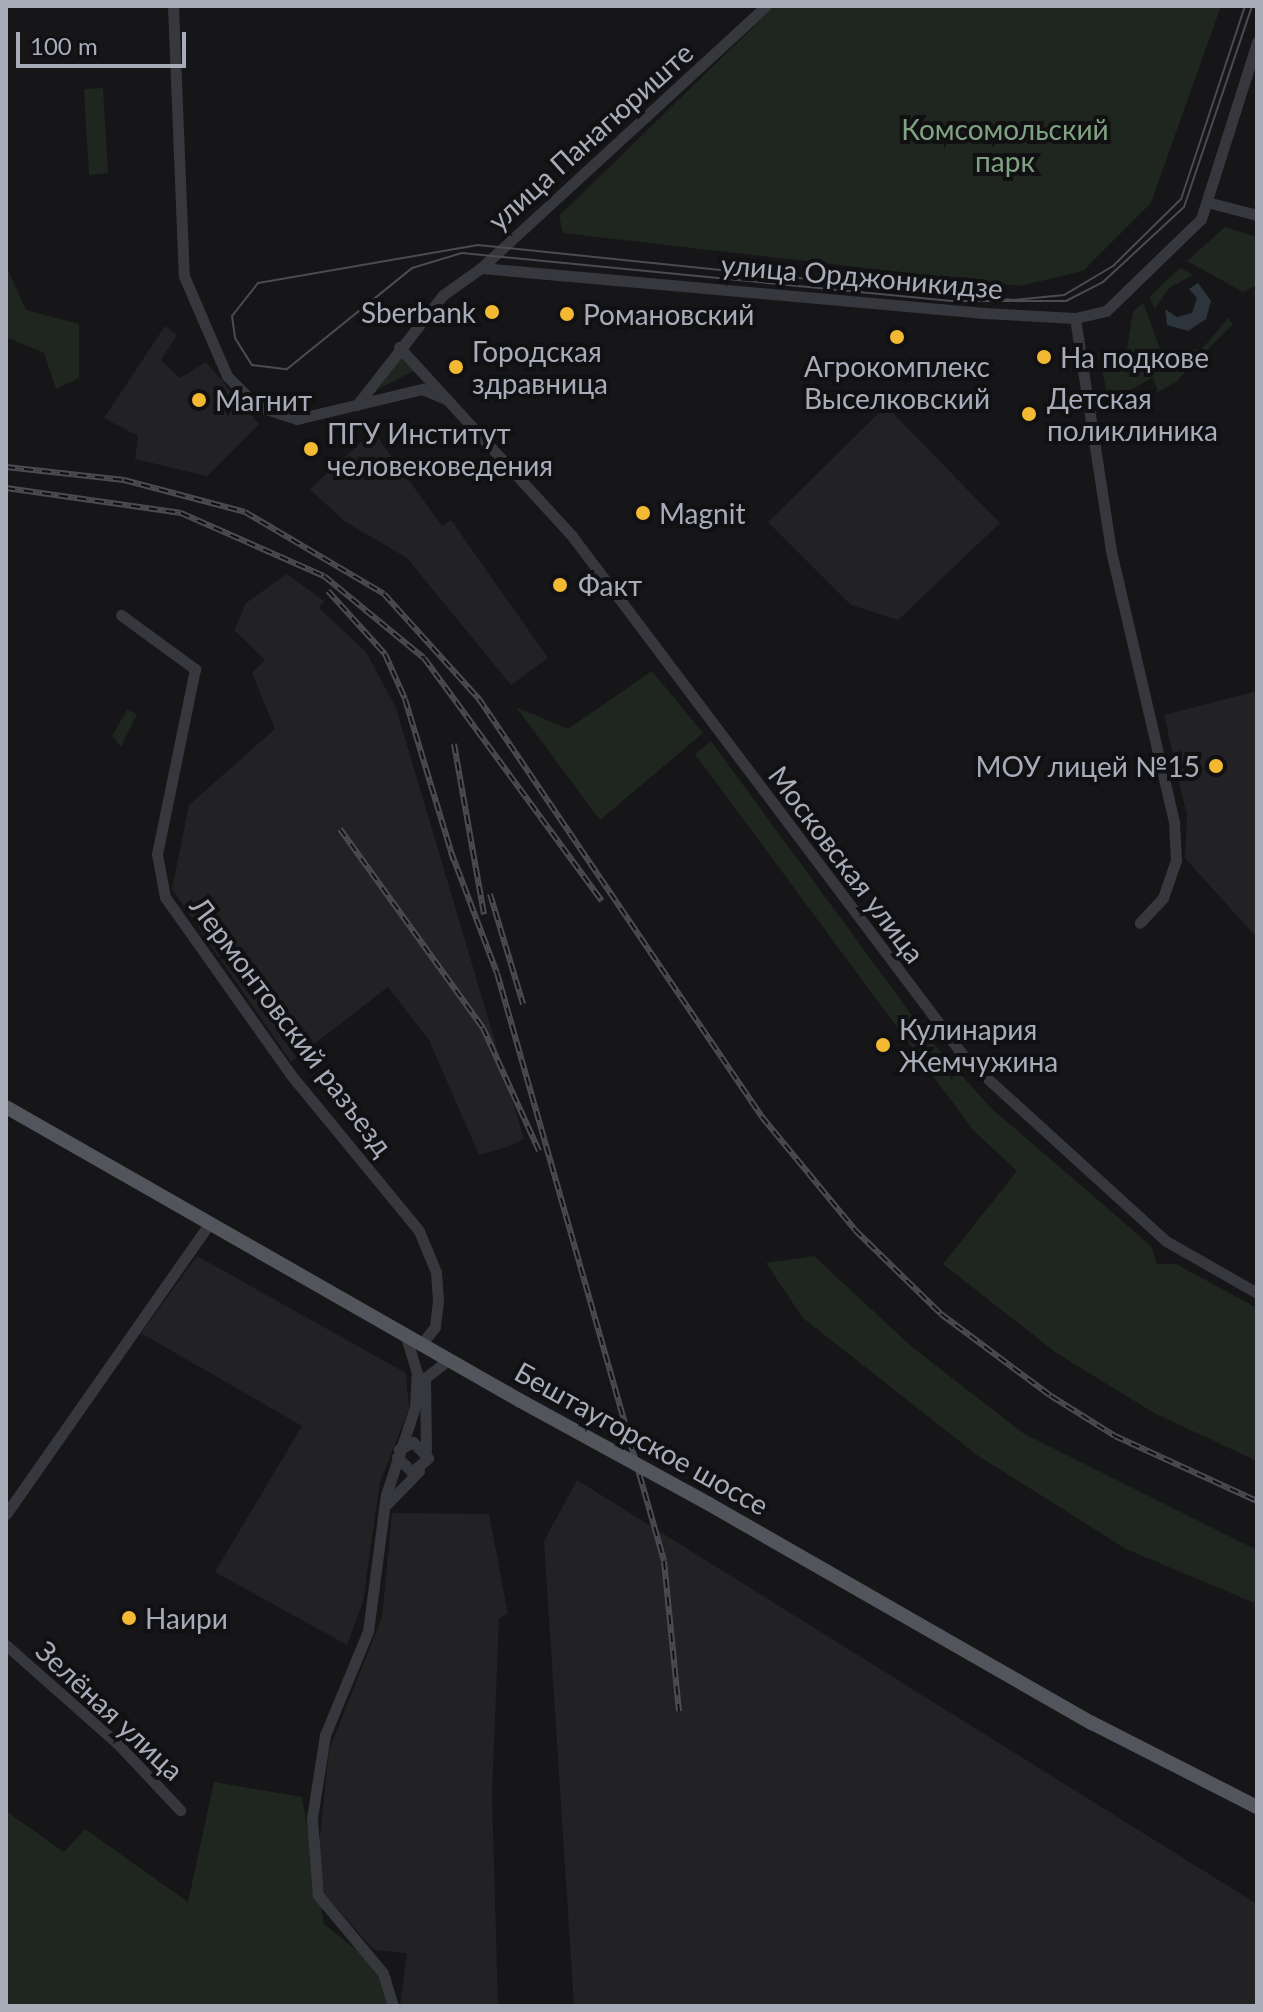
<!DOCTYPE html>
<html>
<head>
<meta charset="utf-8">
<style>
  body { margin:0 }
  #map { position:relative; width:1263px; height:2012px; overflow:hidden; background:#161618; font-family:Lato,sans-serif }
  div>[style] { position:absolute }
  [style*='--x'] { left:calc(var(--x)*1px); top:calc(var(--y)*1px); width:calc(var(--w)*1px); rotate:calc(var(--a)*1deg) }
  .built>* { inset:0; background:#222225 }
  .green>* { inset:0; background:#1e261f }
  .water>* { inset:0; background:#2c343c }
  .minor>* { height:11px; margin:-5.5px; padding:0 5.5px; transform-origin:5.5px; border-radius:5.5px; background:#37383d }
  .major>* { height:14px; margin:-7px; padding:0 7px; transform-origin:7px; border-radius:7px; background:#53555c }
  .tram>* { height:2px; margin:-1px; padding:0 1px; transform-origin:1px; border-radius:1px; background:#4a4c52 }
  .rail>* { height:6px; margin-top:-3px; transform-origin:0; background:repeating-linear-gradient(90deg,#111113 0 9px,#4a4c52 0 18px); box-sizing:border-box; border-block:2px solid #4a4c52 }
  .major-bridge>* { height:14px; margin:-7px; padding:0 7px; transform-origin:7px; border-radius:7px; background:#53555c }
  .dots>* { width:22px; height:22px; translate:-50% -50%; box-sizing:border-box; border:4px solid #111113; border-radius:50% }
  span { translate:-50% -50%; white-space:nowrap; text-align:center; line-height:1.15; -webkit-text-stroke:8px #111113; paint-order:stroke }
  .park-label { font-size:28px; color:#7fa382 }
  .street-label { font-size:28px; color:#a8acb8 }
  .poi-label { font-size:28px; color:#a8acb8 }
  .right { translate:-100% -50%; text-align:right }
  .left { translate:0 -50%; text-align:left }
  .frame { position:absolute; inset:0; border:8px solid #a8acb8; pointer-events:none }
  .scale { position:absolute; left:16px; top:32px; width:170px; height:36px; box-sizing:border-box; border:4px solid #a8acb8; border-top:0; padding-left:10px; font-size:24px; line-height:28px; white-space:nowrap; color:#a8acb8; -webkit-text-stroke:6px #111113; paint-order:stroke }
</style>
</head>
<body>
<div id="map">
  <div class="built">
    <div style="clip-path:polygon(165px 326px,177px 335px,161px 360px,180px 378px,206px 362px,259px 424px,207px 476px,135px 459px,138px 436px,104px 418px)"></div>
    <div style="clip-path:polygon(886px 406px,1000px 523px,898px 620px,851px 605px,768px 522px)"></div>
    <div style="clip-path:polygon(373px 431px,442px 526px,451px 520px,548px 658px,511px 685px,407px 558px,344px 521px,310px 489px)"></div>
    <div style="clip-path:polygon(287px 574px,324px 601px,319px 608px,366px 652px,396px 708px,524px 1139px,504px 1148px,479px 1155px,429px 1040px,388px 987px,291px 1062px,172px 889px,189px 805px,275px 729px,252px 673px,265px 660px,234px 630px,246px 603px)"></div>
    <div style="clip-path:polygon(1257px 691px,1257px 938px,1185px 858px,1187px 816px,1164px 715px)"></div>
    <div style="clip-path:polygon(197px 1256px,406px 1373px,409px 1409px,380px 1482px,363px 1602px,347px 1645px,215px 1572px,302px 1426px,141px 1333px)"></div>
    <div style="clip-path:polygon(577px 1480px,1257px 1904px,1257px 2006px,574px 2006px,544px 1541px)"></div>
    <div style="clip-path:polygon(392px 1513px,489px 1514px,508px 1614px,499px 1618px,492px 1793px,498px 2006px,400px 2006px,407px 1953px,374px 1950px,325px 1895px,318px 1854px,329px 1750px,382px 1617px)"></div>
  </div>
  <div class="green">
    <div style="clip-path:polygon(775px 6px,1221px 6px,1151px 203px,1083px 271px,1020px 286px,563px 233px,559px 216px)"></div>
    <div style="clip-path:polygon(103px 88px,108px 173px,89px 175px,84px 89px)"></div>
    <div style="clip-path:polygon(1225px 227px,1257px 237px,1257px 285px,1243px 292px,1187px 261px)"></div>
    <div style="clip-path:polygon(6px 266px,26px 310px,79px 324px,79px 378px,56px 389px,44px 353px,6px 337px)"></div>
    <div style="clip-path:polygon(1180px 268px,1193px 275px,1169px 288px,1155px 309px,1149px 297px)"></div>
    <div style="clip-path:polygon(1143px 303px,1162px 354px,1202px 349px,1228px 318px,1233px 324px,1176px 382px,1158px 392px,1153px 377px,1109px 402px,1098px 353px,1118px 357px,1127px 348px,1133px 312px)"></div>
    <div style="clip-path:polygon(402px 357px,414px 371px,378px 389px,399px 358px)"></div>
    <div style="clip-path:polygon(652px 671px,703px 733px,600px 820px,516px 707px,568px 729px)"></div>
    <div style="clip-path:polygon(127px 710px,137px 714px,121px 747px,112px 736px)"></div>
    <div style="clip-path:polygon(711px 741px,930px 1040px,991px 1108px,1151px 1246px,1157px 1264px,1176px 1264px,1257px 1308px,1257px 1461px,1154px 1413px,1055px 1352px,943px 1264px,1017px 1171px,973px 1130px,695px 754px)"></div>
    <div style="clip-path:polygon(814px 1256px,912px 1347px,1023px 1433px,1257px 1550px,1257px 1604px,1126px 1549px,977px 1455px,803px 1318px,766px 1263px)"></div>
    <div style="clip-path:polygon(214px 1782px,302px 1797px,324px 1924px,392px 1978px,386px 2006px,6px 2006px,6px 1811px,64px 1852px,85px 1829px,188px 1902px)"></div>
  </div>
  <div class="water">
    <div style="clip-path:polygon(1198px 283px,1211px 301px,1206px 319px,1188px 331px,1167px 325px,1165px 309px,1177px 317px,1192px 313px,1197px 298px,1189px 289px)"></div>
  </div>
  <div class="minor">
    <div style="--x:173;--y:6;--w:270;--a:87.7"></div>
    <div style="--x:184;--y:276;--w:109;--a:66.7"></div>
    <div style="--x:227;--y:376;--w:42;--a:45"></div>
    <div style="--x:257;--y:406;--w:42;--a:18"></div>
    <div style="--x:297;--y:419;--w:129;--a:-13.5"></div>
    <div style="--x:422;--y:389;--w:25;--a:23"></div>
    <div style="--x:1207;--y:202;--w:52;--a:14.6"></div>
    <div style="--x:481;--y:268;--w:387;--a:-42.6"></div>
    <div style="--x:1075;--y:318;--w:236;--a:81.2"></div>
    <div style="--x:1111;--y:551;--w:278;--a:76.9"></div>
    <div style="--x:1174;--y:822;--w:38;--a:87"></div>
    <div style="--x:1176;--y:860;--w:40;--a:108.9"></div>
    <div style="--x:1163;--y:898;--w:34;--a:133"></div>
    <div style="--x:399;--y:347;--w:256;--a:47.5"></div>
    <div style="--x:572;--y:536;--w:655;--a:53.01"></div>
    <div style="--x:966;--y:1059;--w:270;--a:42.3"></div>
    <div style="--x:1166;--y:1241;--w:105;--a:29.7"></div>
    <div style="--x:357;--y:405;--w:140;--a:-52"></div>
    <div style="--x:443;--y:295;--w:47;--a:-35.4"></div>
    <div style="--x:481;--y:268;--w:505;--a:5.11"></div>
    <div style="--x:984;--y:313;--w:91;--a:3.1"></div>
    <div style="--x:1075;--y:318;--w:32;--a:-13"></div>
    <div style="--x:1106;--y:311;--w:132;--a:-44.1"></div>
    <div style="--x:1201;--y:219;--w:186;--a:-72.4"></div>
    <div style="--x:121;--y:615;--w:92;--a:36.1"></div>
    <div style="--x:195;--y:669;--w:189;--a:101.6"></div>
    <div style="--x:157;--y:854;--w:44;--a:79.5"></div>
    <div style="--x:165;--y:897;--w:218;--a:54.7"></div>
    <div style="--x:291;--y:1075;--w:202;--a:50.6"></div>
    <div style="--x:419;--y:1231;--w:44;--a:67.5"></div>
    <div style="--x:436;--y:1272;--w:29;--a:86"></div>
    <div style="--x:438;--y:1301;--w:26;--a:97"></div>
    <div style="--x:435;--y:1327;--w:22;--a:129"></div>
    <div style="--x:426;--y:1450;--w:72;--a:-90.8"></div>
    <div style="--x:425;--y:1378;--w:29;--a:-38"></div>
    <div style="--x:397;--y:1457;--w:21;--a:45"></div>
    <div style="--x:412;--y:1472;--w:21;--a:-41"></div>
    <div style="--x:428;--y:1458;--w:22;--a:-133"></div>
    <div style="--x:413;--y:1442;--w:16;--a:153"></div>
    <div style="--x:387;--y:1504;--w:46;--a:-45.9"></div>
    <div style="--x:6;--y:1514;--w:353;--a:-55"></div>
    <div style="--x:6;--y:1645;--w:149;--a:41.5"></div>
    <div style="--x:118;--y:1744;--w:91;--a:46.8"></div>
    <div style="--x:393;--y:2006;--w:34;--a:-107"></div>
    <div style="--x:383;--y:1973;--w:102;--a:-129.8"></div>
    <div style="--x:318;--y:1895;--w:77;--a:-94.5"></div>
    <div style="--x:312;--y:1818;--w:84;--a:-81.1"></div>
    <div style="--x:325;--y:1735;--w:113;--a:-67.5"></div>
    <div style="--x:368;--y:1631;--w:137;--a:-82.5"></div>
    <div style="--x:386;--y:1495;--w:93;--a:-71.8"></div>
    <div style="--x:415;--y:1407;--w:34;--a:-87"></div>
    <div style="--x:417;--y:1373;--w:39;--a:-107"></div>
  </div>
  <div class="major">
    <div style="--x:6;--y:1107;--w:591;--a:29.73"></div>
    <div style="--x:709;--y:1504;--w:441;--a:29.8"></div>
    <div style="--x:1092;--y:1723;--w:185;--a:27"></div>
  </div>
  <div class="tram">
    <div style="--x:1245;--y:6;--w:203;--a:108.3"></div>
    <div style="--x:1181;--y:199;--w:95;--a:135.4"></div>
    <div style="--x:1113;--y:266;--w:57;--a:149.4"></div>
    <div style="--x:1064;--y:295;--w:51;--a:174.4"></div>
    <div style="--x:1013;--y:300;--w:538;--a:-174.13"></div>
    <div style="--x:478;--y:245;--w:223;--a:170.2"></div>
    <div style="--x:258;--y:283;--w:42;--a:128.2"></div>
    <div style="--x:232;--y:316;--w:22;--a:82"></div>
    <div style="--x:235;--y:338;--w:32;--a:58"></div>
    <div style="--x:252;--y:365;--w:35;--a:7"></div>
    <div style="--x:287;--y:369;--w:161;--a:-38.9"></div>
    <div style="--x:412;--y:268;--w:52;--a:-16.7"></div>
    <div style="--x:462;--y:253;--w:492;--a:5.6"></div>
    <div style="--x:952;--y:301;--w:114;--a:0"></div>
    <div style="--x:1066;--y:301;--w:42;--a:-27.2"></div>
    <div style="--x:1103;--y:282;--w:110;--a:-42.8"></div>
    <div style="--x:1184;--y:207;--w:212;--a:-71.3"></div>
  </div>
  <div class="rail">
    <div style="--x:6;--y:467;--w:119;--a:6.3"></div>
    <div style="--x:124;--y:480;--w:125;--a:14.8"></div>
    <div style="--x:245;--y:512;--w:161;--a:30.5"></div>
    <div style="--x:384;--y:594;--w:142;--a:47.9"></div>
    <div style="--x:479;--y:699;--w:505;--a:55.9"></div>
    <div style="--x:762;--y:1117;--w:146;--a:50.5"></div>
    <div style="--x:855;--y:1230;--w:120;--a:44.3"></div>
    <div style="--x:941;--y:1314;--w:137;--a:36.7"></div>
    <div style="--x:1051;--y:1396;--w:75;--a:32"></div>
    <div style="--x:1115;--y:1436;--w:156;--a:24.6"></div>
    <div style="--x:6;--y:488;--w:177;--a:8.1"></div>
    <div style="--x:181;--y:513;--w:156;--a:23.8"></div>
    <div style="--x:324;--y:576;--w:129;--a:39.4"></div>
    <div style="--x:424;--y:658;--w:301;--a:53.8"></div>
    <div style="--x:328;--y:591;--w:85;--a:47.9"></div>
    <div style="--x:385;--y:654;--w:49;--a:66"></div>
    <div style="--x:405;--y:699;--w:169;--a:73.2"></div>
    <div style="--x:454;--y:744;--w:173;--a:80"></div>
    <div style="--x:340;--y:829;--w:245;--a:54.3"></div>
    <div style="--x:483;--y:1028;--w:135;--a:65.5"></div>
    <div style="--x:451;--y:852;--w:129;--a:69.2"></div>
    <div style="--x:497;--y:973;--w:611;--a:74.14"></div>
    <div style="--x:664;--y:1561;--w:151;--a:84.3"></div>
    <div style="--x:490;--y:894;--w:115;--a:73.3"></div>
  </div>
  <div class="major-bridge">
    <div style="--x:519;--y:1400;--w:217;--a:28.7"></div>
  </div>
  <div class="dots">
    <div style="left:492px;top:312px;background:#f3b933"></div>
    <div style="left:567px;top:314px;background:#f3b933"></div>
    <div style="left:897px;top:337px;background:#f3b933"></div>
    <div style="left:1044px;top:357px;background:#f3b933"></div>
    <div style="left:456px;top:367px;background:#f3b933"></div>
    <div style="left:199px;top:400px;background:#f3b933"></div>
    <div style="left:1029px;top:414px;background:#f3b933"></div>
    <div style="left:311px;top:449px;background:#f3b933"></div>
    <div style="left:643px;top:513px;background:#f3b933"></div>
    <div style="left:560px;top:585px;background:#f3b933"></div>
    <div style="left:1216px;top:766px;background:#f3b933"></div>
    <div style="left:883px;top:1045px;background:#f3b933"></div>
    <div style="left:129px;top:1618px;background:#f3b933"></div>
  </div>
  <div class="park-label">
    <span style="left:1005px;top:145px">Комсомольский<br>парк</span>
  </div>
  <div class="street-label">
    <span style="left:590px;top:136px;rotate:-42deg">улица Панагюриште</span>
    <span style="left:862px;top:276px;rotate:5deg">улица Орджоникидзе</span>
    <span style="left:847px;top:864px;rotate:53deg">Московская улица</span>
    <span style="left:292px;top:1026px;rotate:53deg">Лермонтовский разъезд</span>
    <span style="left:642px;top:1438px;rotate:29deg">Бештаугорское шоссе</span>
    <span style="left:110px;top:1710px;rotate:43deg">Зелёная улица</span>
  </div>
  <div class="poi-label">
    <span class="right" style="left:476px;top:312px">Sberbank</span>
    <span class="left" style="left:583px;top:314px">Романовский</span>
    <span class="left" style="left:472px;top:367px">Городская<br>здравница</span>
    <span class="left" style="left:1060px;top:357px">На подкове</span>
    <span style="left:897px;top:382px">Агрокомплекс<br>Выселковский</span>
    <span class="left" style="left:1047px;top:414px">Детская<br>поликлиника</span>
    <span class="left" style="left:215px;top:400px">Магнит</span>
    <span class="left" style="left:327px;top:449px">ПГУ Институт<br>человековедения</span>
    <span class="left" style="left:659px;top:513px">Magnit</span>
    <span class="left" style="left:578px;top:585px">Факт</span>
    <span class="right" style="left:1200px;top:766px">МОУ лицей №15</span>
    <span class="left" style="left:899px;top:1045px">Кулинария<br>Жемчужина</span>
    <span class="left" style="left:145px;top:1618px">Наири</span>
  </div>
  <div class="frame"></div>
  <div class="scale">100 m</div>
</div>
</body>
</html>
